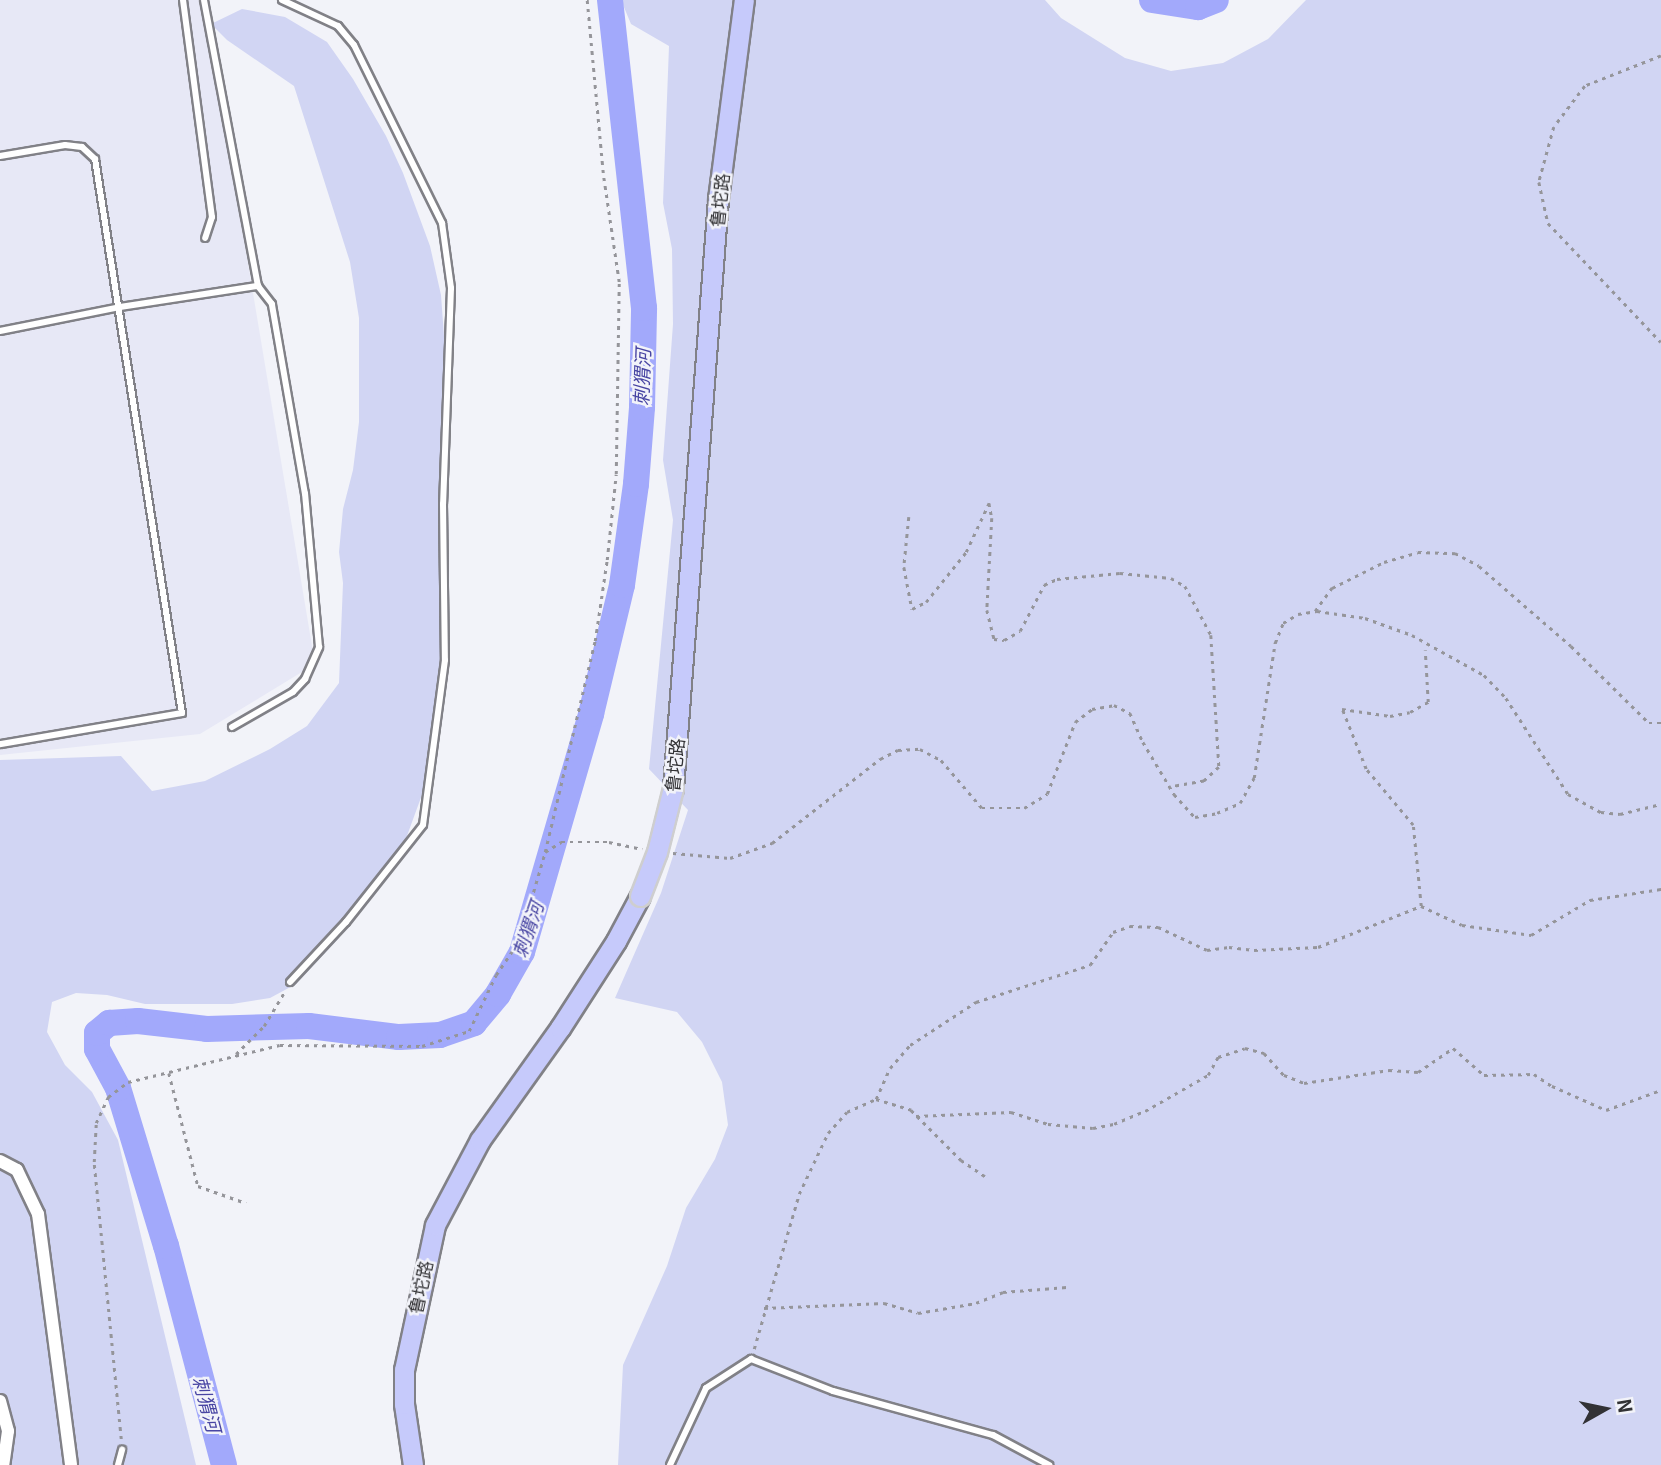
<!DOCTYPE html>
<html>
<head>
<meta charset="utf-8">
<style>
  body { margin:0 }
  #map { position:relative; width:1661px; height:1465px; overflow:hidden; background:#f2f3f9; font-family:Georgia,"Noto Sans SC",serif }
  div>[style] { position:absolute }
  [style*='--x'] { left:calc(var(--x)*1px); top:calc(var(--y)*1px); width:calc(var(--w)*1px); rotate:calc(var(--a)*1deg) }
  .built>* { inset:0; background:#e7e8f6 }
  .green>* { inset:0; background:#d1d5f3 }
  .river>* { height:26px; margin:-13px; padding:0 13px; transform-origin:13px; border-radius:13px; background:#a2a9fb }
  .path>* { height:2.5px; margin-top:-1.25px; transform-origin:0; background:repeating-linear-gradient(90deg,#95959a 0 3.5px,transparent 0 8.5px) }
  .roads { filter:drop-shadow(2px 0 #818187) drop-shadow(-2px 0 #818187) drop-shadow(0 2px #818187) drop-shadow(0 -2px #818187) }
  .lane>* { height:6px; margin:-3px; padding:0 3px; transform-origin:3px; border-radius:3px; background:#fff }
  .street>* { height:12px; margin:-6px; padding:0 6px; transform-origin:6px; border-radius:6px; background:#fff }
  .primary>* { height:19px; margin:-9.5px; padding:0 9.5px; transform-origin:9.5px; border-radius:9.5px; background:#c6cafb }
  .bridges { filter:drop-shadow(2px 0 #cececf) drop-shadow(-2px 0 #cececf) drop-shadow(0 2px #cececf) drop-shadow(0 -2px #cececf) }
  .primary-bridge>* { height:19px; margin:-9.5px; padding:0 9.5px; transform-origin:9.5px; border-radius:9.5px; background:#c6cafb }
  span { translate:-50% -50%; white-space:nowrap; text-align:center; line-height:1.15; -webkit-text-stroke:5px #f2f3f9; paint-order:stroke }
  .street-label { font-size:18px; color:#323235 }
  .water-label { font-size:19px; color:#4845a3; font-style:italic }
  .north { position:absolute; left:1570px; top:1374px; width:70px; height:70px; -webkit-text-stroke:5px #f2f3f9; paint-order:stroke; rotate:81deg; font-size:19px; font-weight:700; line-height:28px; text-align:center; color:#323235 }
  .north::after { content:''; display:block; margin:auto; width:24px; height:32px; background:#323235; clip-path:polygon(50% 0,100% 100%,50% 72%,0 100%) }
</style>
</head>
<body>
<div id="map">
  <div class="built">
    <div style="clip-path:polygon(0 0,204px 0,315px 664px,200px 734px,0 755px)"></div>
  </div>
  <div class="green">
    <div style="clip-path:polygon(621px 0,1045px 0,1061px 18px,1125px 58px,1171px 71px,1223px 63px,1268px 39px,1306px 0,1661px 0,1661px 1465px,618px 1465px,623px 1365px,667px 1266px,686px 1208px,715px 1159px,728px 1125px,722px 1082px,702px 1042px,677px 1012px,615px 998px,661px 893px,688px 810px,649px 769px,673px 520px,663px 460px,673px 324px,672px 249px,663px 203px,669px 46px,631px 24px)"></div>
    <div style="clip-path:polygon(242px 9px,285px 17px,327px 42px,353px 79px,386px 136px,403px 173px,430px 246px,441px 295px,445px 350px,440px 520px,440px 583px,446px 651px,444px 703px,423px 792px,404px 844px,337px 940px,296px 984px,270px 998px,232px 1004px,145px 1004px,107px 995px,76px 993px,52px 1002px,47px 1032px,65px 1065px,92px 1092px,118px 1140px,196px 1465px,0 1465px,0 760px,121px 756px,152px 791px,205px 781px,270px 749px,307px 726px,339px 683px,343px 583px,339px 552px,343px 509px,353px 470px,359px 422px,359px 318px,350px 262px,294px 86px,227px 40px,211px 24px)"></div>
  </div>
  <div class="river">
    <div style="--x:1152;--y:0;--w:47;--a:8.7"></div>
    <div style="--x:1198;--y:7;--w:19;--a:-21"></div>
    <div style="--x:224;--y:1465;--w:227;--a:-104.8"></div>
    <div style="--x:166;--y:1246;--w:165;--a:-106.9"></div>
    <div style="--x:118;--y:1088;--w:44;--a:-118.3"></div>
    <div style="--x:97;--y:1049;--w:16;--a:-90"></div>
    <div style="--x:97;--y:1033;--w:16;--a:-40"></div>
    <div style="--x:109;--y:1023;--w:29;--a:-4"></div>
    <div style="--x:138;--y:1021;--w:69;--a:6.6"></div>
    <div style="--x:207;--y:1029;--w:102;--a:-1.7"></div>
    <div style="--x:309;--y:1026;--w:91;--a:7"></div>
    <div style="--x:399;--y:1037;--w:41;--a:-2.8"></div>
    <div style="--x:440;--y:1035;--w:36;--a:-19"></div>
    <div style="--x:474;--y:1023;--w:38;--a:-50"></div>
    <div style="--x:498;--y:994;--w:48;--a:-60.3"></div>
    <div style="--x:522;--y:952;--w:248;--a:-73.8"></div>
    <div style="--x:591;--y:714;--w:133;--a:-76.5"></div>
    <div style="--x:622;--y:585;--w:102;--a:-82.1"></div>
    <div style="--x:636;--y:484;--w:77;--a:-85.5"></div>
    <div style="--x:642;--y:407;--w:99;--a:-88.8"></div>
    <div style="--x:644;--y:308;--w:310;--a:-96.3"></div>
  </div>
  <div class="path">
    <div style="--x:1661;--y:56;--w:82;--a:158.5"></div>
    <div style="--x:1585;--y:86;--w:51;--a:127.1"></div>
    <div style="--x:1554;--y:127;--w:57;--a:105.3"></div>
    <div style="--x:1539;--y:182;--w:42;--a:77.6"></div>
    <div style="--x:1548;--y:223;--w:164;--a:46.5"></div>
    <div style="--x:909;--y:517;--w:50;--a:95.7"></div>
    <div style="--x:904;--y:567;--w:43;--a:79.2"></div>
    <div style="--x:912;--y:609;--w:16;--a:-27"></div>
    <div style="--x:926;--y:602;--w:64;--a:-51.3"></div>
    <div style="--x:966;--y:552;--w:54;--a:-64.9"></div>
    <div style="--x:989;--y:503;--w:15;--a:79"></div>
    <div style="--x:992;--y:518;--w:92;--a:93.1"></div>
    <div style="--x:987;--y:610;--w:30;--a:76"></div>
    <div style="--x:994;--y:639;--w:10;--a:6"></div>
    <div style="--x:1004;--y:640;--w:18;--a:-29"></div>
    <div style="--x:1020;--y:631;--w:52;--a:-62.4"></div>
    <div style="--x:1044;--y:585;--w:14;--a:-25"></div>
    <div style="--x:1057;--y:579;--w:63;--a:-5.4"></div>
    <div style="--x:1120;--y:573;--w:51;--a:5.6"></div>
    <div style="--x:1171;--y:578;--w:16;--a:30"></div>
    <div style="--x:1185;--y:586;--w:55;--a:62"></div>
    <div style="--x:1211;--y:635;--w:132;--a:86.5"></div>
    <div style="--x:1219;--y:767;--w:21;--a:137"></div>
    <div style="--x:1204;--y:781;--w:35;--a:170"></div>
    <div style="--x:1315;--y:611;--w:29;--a:-54"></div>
    <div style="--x:1332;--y:588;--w:58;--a:-26.6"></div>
    <div style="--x:1384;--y:562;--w:35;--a:-16"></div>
    <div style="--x:1418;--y:552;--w:37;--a:2"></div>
    <div style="--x:1455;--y:553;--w:27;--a:28"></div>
    <div style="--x:1479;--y:566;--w:122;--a:41"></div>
    <div style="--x:1571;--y:646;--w:110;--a:44.6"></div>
    <div style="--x:1649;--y:723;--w:12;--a:0"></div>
    <div style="--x:545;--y:852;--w:217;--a:-76.7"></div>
    <div style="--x:595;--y:641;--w:82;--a:-81.6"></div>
    <div style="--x:607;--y:560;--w:86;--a:-84"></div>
    <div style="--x:616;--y:474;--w:192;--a:-89.1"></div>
    <div style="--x:619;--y:282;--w:110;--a:-98.4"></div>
    <div style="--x:603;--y:173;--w:174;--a:-95.3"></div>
    <div style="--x:673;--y:853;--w:57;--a:5"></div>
    <div style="--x:730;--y:858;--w:45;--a:-19.7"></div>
    <div style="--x:772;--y:843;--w:137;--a:-37.9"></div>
    <div style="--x:880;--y:759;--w:20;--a:-27"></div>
    <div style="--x:898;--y:750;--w:22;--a:-3"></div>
    <div style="--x:920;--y:749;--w:24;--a:28"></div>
    <div style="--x:941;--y:760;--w:63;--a:49.5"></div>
    <div style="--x:982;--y:808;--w:42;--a:0"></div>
    <div style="--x:1024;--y:808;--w:27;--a:-31"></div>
    <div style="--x:1047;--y:794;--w:77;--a:-68.7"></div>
    <div style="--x:1075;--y:722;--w:21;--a:-37"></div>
    <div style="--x:1092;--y:709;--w:22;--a:-10"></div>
    <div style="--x:1114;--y:705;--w:18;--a:27"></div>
    <div style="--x:1130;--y:713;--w:32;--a:66"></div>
    <div style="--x:1143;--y:742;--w:61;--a:59.2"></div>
    <div style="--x:1174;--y:794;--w:31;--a:48"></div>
    <div style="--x:1195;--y:817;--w:22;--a:-10"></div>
    <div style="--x:1217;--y:813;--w:25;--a:-23"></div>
    <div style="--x:1240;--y:803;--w:29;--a:-61"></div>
    <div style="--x:1254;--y:778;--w:137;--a:-81.2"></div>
    <div style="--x:1275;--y:643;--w:22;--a:-68"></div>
    <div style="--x:1283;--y:623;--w:17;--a:-31"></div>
    <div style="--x:1298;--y:614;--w:19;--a:-9"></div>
    <div style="--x:1317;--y:611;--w:49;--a:8.3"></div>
    <div style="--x:1365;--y:618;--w:50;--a:19.9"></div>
    <div style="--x:1412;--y:635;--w:82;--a:29.1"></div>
    <div style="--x:1484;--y:675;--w:32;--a:46"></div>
    <div style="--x:1506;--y:698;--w:114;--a:57.1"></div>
    <div style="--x:1568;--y:794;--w:38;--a:29"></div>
    <div style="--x:1601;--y:812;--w:19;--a:6"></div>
    <div style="--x:1620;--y:814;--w:42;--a:-13.7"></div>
    <div style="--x:1421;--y:906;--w:81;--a:-95.6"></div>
    <div style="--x:1413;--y:825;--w:73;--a:-130"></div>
    <div style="--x:1366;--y:769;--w:65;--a:-111.8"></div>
    <div style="--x:1342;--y:709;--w:49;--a:8.3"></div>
    <div style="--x:1390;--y:716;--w:20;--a:-11"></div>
    <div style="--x:1410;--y:712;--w:21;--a:-29"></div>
    <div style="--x:1428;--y:702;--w:52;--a:-93.3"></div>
    <div style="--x:236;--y:1054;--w:40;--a:-45"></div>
    <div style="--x:264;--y:1026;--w:41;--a:-59"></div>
    <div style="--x:169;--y:1073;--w:117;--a:75.6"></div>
    <div style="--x:198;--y:1186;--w:51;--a:19.5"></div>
    <div style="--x:876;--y:1099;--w:34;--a:-66"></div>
    <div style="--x:890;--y:1068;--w:30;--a:-49"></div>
    <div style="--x:910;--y:1045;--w:79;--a:-33.1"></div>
    <div style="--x:976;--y:1002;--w:120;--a:-18"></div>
    <div style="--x:1090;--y:965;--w:40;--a:-55.1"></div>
    <div style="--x:1113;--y:932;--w:18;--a:-19"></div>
    <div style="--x:1130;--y:926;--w:28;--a:2"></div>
    <div style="--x:1158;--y:927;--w:54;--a:25.1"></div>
    <div style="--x:1207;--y:950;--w:22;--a:-8"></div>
    <div style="--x:1229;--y:947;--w:25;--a:7"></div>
    <div style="--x:1254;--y:950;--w:64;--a:-2.7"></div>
    <div style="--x:1318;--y:947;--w:111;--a:-21.7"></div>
    <div style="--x:1421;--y:906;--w:45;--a:24.9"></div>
    <div style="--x:1462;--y:925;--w:70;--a:8.2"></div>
    <div style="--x:1531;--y:935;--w:69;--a:-30.7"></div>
    <div style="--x:1590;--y:900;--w:72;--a:-8.8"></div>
    <div style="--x:916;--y:1116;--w:95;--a:-2.4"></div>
    <div style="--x:1011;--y:1112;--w:39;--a:18"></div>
    <div style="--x:1048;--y:1124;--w:45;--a:5.1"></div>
    <div style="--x:1093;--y:1128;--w:21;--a:-11"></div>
    <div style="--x:1114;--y:1124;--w:34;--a:-23"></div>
    <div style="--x:1145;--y:1111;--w:73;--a:-29.7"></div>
    <div style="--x:1208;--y:1075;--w:21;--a:-61"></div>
    <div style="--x:1218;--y:1057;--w:28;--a:-18"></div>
    <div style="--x:1245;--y:1048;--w:20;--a:15"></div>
    <div style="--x:1264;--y:1053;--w:30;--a:48"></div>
    <div style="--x:1284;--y:1075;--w:22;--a:22"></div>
    <div style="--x:1304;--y:1083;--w:86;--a:-8.7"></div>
    <div style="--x:1389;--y:1070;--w:29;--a:4"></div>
    <div style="--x:1418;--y:1072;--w:42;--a:-34.4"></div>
    <div style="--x:1453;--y:1048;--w:41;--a:41.1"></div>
    <div style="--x:1484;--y:1075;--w:50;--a:-1.1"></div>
    <div style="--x:1534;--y:1074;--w:22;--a:34"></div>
    <div style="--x:1552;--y:1086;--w:59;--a:24"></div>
    <div style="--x:1606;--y:1110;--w:59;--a:-20"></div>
    <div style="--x:764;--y:1308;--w:120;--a:-2.4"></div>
    <div style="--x:884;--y:1303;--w:35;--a:16"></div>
    <div style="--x:918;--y:1313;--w:59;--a:-9.8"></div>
    <div style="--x:976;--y:1303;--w:29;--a:-22"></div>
    <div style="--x:1003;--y:1292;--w:64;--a:-4.5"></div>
    <div style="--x:754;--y:1349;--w:161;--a:-73.8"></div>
    <div style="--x:799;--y:1194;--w:68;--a:-64.6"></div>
    <div style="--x:828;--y:1133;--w:28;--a:-48"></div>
    <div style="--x:847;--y:1112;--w:32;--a:-24"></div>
    <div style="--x:876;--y:1099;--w:37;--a:17"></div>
    <div style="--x:911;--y:1110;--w:71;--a:45"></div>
    <div style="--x:961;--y:1160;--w:29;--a:34"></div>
    <div style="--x:121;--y:1439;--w:278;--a:-95.6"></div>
    <div style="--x:94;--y:1162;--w:39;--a:-87"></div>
    <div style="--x:96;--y:1123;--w:29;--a:-65"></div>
    <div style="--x:108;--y:1097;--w:25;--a:-37"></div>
    <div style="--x:128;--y:1082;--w:156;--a:-13.7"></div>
    <div style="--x:280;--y:1045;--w:142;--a:0.4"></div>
    <div style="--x:422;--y:1046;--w:49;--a:-17.7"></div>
    <div style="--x:469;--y:1031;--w:62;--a:-64.3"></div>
    <div style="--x:496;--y:975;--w:41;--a:-55.9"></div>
    <div style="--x:519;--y:941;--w:93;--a:-73.7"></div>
    <div style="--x:545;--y:852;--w:19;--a:-32"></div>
    <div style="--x:561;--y:842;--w:48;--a:0"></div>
    <div style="--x:609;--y:842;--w:34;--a:12"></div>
  </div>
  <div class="roads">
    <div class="lane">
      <div style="--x:183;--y:0;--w:219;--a:82.4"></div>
      <div style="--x:212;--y:217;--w:22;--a:108"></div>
      <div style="--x:282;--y:0;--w:62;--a:24.9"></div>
      <div style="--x:338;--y:26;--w:25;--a:50"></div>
      <div style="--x:354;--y:45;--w:199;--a:63.7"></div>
      <div style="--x:442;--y:223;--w:66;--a:82.1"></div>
      <div style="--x:451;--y:288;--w:216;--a:92.1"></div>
      <div style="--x:443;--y:504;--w:156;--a:89.3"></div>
      <div style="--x:445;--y:660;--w:166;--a:97.6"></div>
      <div style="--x:423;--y:825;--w:124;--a:128.4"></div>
      <div style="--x:346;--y:922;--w:82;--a:133"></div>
      <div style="--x:0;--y:156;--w:66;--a:-9.6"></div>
      <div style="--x:65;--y:145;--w:17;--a:7"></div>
      <div style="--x:82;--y:147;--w:18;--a:43"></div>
      <div style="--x:95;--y:159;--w:561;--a:81.08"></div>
      <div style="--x:182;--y:713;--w:185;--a:170.3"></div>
      <div style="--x:0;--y:331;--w:122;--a:-11.3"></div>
      <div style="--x:120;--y:307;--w:140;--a:-8.7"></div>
      <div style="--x:258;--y:286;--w:291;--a:-100.7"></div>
      <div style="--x:232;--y:727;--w:70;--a:-29.8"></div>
      <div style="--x:293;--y:692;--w:18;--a:-47"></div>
      <div style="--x:305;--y:679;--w:35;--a:-66"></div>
      <div style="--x:319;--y:647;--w:154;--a:-95.2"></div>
      <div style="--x:305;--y:494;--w:193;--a:-99.9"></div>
      <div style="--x:272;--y:304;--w:23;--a:-128"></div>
      <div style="--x:118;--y:1465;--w:16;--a:-75"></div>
      <div style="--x:670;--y:1465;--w:85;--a:-64.9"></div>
      <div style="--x:706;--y:1388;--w:54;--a:-32.8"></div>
      <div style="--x:751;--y:1359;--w:88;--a:21.3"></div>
      <div style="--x:833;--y:1391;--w:166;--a:15.4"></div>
      <div style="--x:993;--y:1435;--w:64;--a:28.2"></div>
    </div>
    <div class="street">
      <div style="--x:0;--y:1161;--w:19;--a:28"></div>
      <div style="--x:17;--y:1170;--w:49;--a:64.5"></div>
      <div style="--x:38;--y:1214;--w:253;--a:82.5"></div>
      <div style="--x:0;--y:1401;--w:31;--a:75"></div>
      <div style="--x:8;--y:1431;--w:34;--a:98"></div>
    </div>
    <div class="primary">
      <div style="--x:673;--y:788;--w:591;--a:-85.63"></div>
      <div style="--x:718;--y:199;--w:201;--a:-82.6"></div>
      <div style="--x:413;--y:1465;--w:62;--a:-98.4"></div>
      <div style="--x:404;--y:1404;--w:34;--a:-90"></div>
      <div style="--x:404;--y:1370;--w:148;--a:-77.9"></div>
      <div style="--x:435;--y:1225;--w:96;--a:-62.1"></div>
      <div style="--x:480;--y:1140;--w:138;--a:-54.5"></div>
      <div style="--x:560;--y:1028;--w:103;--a:-57.2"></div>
      <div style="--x:616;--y:941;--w:51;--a:-61.9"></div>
    </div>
  </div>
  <div class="bridges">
    <div class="primary-bridge">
      <div style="--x:640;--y:896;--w:47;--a:-68.9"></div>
      <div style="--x:657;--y:852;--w:66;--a:-76"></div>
    </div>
  </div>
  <div class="street-label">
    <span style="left:719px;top:200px;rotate:-84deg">鲁坨路</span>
    <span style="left:674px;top:765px;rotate:-84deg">鲁坨路</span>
    <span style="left:420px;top:1287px;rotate:-78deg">鲁坨路</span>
  </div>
  <div class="water-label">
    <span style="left:641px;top:377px;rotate:-88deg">刺猬河</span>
    <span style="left:527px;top:929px;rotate:-71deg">刺猬河</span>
    <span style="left:208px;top:1404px;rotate:75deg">刺猬河</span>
  </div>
  <div class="north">N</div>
</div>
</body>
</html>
